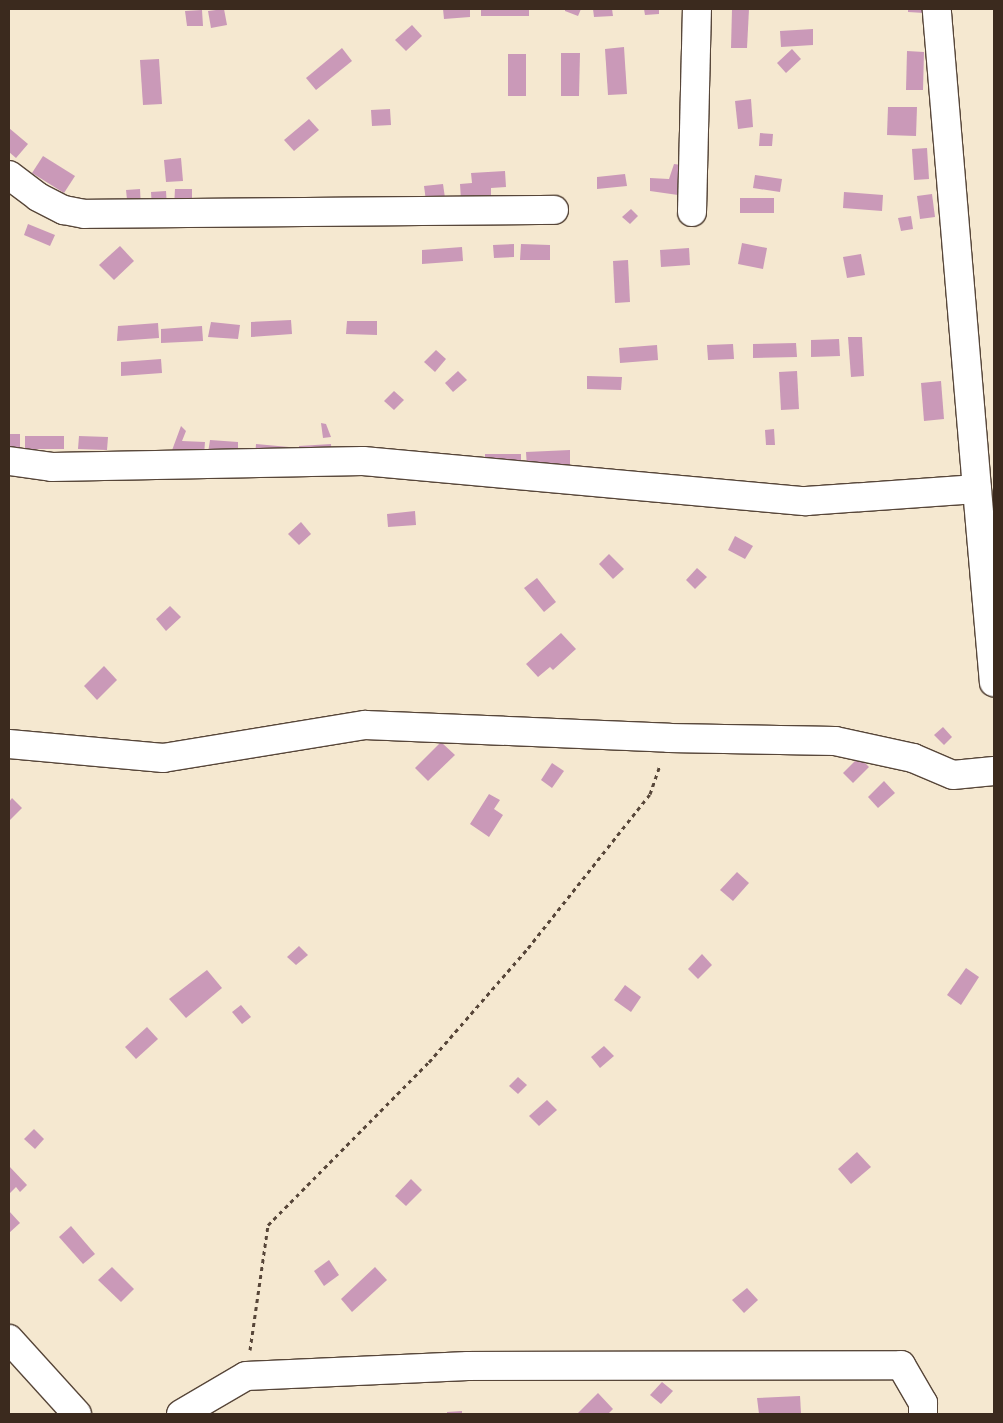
<!DOCTYPE html>
<html>
<head>
<meta charset="utf-8">
<style>
  body { margin:0 }
  #map { position:relative; width:1003px; height:1423px; overflow:hidden; background:#f5e8d0; font-family:"Balsamiq Sans",sans-serif }
  div>[style] { position:absolute }
  [style*='--x'] { left:calc(var(--x)*1px); top:calc(var(--y)*1px); width:calc(var(--w)*1px); rotate:calc(var(--a)*1deg) }
  .building>* { inset:0; background:#ca99b8 }
  .path>* { height:3px; margin-top:-1.5px; transform-origin:0; background:repeating-linear-gradient(90deg,#574639 0 4px,transparent 0 8px) }
  .roads { filter:drop-shadow(1px 0 #574639) drop-shadow(-1px 0 #574639) drop-shadow(0 1px #574639) drop-shadow(0 -1px #574639) }
  .street>* { height:28px; margin:-14px; padding:0 14px; transform-origin:14px; border-radius:14px; background:#fff }
  span { translate:-50% -50%; white-space:nowrap; text-align:center; line-height:1.15; -webkit-text-stroke:4px #fbf7ec; paint-order:stroke }
  .frame { position:absolute; inset:0; border:10px solid #3b2a1e; pointer-events:none }
</style>
</head>
<body>
<div id="map">
  <div class="building">
    <div style="clip-path:polygon(224px 9px,227px 25px,211px 28px,208px 11px)"></div>
    <div style="clip-path:polygon(443px 9px,470px 9px,470px 17px,444px 19px)"></div>
    <div style="clip-path:polygon(481px 9px,529px 9px,529px 16px,481px 16px)"></div>
    <div style="clip-path:polygon(565px 9px,581px 9px,578px 16px,565px 11px)"></div>
    <div style="clip-path:polygon(593px 9px,612px 9px,613px 16px,594px 17px)"></div>
    <div style="clip-path:polygon(644px 9px,659px 9px,659px 14px,645px 15px)"></div>
    <div style="clip-path:polygon(732px 9px,749px 9px,747px 48px,731px 48px)"></div>
    <div style="clip-path:polygon(908px 9px,924px 9px,924px 13px,908px 12px)"></div>
    <div style="clip-path:polygon(202px 10px,203px 26px,187px 26px,185px 11px)"></div>
    <div style="clip-path:polygon(412px 25px,422px 36px,406px 51px,395px 40px)"></div>
    <div style="clip-path:polygon(813px 29px,813px 45px,781px 47px,780px 31px)"></div>
    <div style="clip-path:polygon(624px 47px,627px 94px,608px 95px,605px 49px)"></div>
    <div style="clip-path:polygon(342px 48px,352px 61px,316px 90px,306px 78px)"></div>
    <div style="clip-path:polygon(792px 49px,801px 59px,786px 73px,777px 63px)"></div>
    <div style="clip-path:polygon(907px 51px,924px 52px,923px 90px,906px 90px)"></div>
    <div style="clip-path:polygon(561px 53px,580px 53px,579px 96px,561px 96px)"></div>
    <div style="clip-path:polygon(508px 54px,526px 54px,526px 96px,508px 96px)"></div>
    <div style="clip-path:polygon(159px 59px,162px 104px,143px 105px,140px 60px)"></div>
    <div style="clip-path:polygon(751px 99px,753px 127px,738px 129px,735px 101px)"></div>
    <div style="clip-path:polygon(888px 107px,917px 107px,916px 136px,887px 135px)"></div>
    <div style="clip-path:polygon(390px 109px,391px 125px,372px 126px,371px 110px)"></div>
    <div style="clip-path:polygon(309px 119px,319px 130px,294px 151px,284px 140px)"></div>
    <div style="clip-path:polygon(9px 128px,28px 144px,16px 158px,9px 152px)"></div>
    <div style="clip-path:polygon(760px 133px,773px 134px,772px 146px,759px 146px)"></div>
    <div style="clip-path:polygon(927px 148px,929px 179px,914px 180px,912px 149px)"></div>
    <div style="clip-path:polygon(43px 156px,75px 176px,64px 193px,32px 173px)"></div>
    <div style="clip-path:polygon(181px 158px,183px 181px,166px 182px,164px 160px)"></div>
    <div style="clip-path:polygon(674px 164px,689px 166px,685px 196px,650px 191px,650px 178px,669px 179px)"></div>
    <div style="clip-path:polygon(505px 171px,506px 187px,491px 188px,491px 198px,461px 200px,460px 184px,472px 183px,471px 173px)"></div>
    <div style="clip-path:polygon(625px 174px,627px 186px,597px 189px,597px 177px)"></div>
    <div style="clip-path:polygon(755px 175px,782px 179px,780px 192px,753px 188px)"></div>
    <div style="clip-path:polygon(443px 184px,445px 198px,426px 201px,424px 186px)"></div>
    <div style="clip-path:polygon(140px 189px,141px 207px,128px 209px,126px 190px)"></div>
    <div style="clip-path:polygon(175px 189px,192px 189px,192px 207px,174px 207px)"></div>
    <div style="clip-path:polygon(166px 191px,167px 207px,152px 208px,151px 192px)"></div>
    <div style="clip-path:polygon(844px 192px,883px 195px,882px 211px,843px 208px)"></div>
    <div style="clip-path:polygon(932px 194px,935px 217px,920px 219px,917px 196px)"></div>
    <div style="clip-path:polygon(740px 198px,774px 198px,774px 213px,740px 213px)"></div>
    <div style="clip-path:polygon(631px 209px,638px 216px,630px 224px,622px 217px)"></div>
    <div style="clip-path:polygon(911px 216px,913px 229px,901px 231px,898px 218px)"></div>
    <div style="clip-path:polygon(28px 224px,55px 235px,50px 246px,24px 235px)"></div>
    <div style="clip-path:polygon(742px 243px,767px 248px,763px 269px,738px 264px)"></div>
    <div style="clip-path:polygon(514px 244px,514px 257px,494px 258px,493px 245px)"></div>
    <div style="clip-path:polygon(521px 244px,550px 245px,550px 260px,520px 260px)"></div>
    <div style="clip-path:polygon(120px 246px,134px 261px,114px 280px,99px 265px)"></div>
    <div style="clip-path:polygon(462px 247px,463px 261px,422px 264px,422px 250px)"></div>
    <div style="clip-path:polygon(689px 248px,690px 265px,661px 267px,660px 250px)"></div>
    <div style="clip-path:polygon(861px 254px,865px 275px,847px 278px,843px 257px)"></div>
    <div style="clip-path:polygon(628px 260px,630px 302px,615px 303px,613px 261px)"></div>
    <div style="clip-path:polygon(291px 320px,292px 334px,251px 337px,251px 322px)"></div>
    <div style="clip-path:polygon(347px 321px,377px 321px,377px 335px,346px 334px)"></div>
    <div style="clip-path:polygon(211px 322px,240px 325px,238px 339px,208px 337px)"></div>
    <div style="clip-path:polygon(158px 323px,159px 338px,117px 341px,118px 326px)"></div>
    <div style="clip-path:polygon(202px 326px,203px 341px,161px 343px,161px 329px)"></div>
    <div style="clip-path:polygon(848px 337px,862px 337px,864px 376px,851px 377px)"></div>
    <div style="clip-path:polygon(839px 339px,840px 356px,811px 357px,811px 340px)"></div>
    <div style="clip-path:polygon(796px 343px,797px 357px,753px 358px,753px 344px)"></div>
    <div style="clip-path:polygon(733px 344px,734px 359px,708px 360px,707px 345px)"></div>
    <div style="clip-path:polygon(657px 345px,658px 360px,620px 363px,619px 348px)"></div>
    <div style="clip-path:polygon(436px 350px,446px 359px,435px 372px,424px 362px)"></div>
    <div style="clip-path:polygon(161px 359px,162px 373px,121px 376px,121px 362px)"></div>
    <div style="clip-path:polygon(458px 371px,467px 380px,453px 392px,445px 383px)"></div>
    <div style="clip-path:polygon(797px 371px,799px 409px,781px 410px,779px 372px)"></div>
    <div style="clip-path:polygon(587px 376px,622px 377px,621px 390px,587px 389px)"></div>
    <div style="clip-path:polygon(941px 381px,944px 419px,924px 421px,921px 383px)"></div>
    <div style="clip-path:polygon(394px 391px,404px 400px,394px 410px,384px 401px)"></div>
    <div style="clip-path:polygon(321px 423px,326px 424px,331px 437px,323px 438px)"></div>
    <div style="clip-path:polygon(181px 426px,186px 431px,182px 441px,205px 442px,204px 455px,171px 453px)"></div>
    <div style="clip-path:polygon(774px 429px,775px 445px,766px 445px,765px 430px)"></div>
    <div style="clip-path:polygon(9px 434px,20px 434px,20px 451px,9px 450px)"></div>
    <div style="clip-path:polygon(25px 436px,64px 436px,64px 449px,25px 449px)"></div>
    <div style="clip-path:polygon(79px 436px,108px 437px,107px 450px,78px 449px)"></div>
    <div style="clip-path:polygon(210px 440px,238px 442px,238px 455px,208px 453px)"></div>
    <div style="clip-path:polygon(256px 444px,289px 447px,287px 460px,255px 457px)"></div>
    <div style="clip-path:polygon(331px 444px,332px 457px,299px 460px,299px 446px)"></div>
    <div style="clip-path:polygon(570px 450px,570px 465px,527px 467px,526px 452px)"></div>
    <div style="clip-path:polygon(485px 454px,521px 454px,521px 467px,485px 467px)"></div>
    <div style="clip-path:polygon(415px 511px,416px 525px,388px 527px,387px 514px)"></div>
    <div style="clip-path:polygon(301px 522px,311px 534px,299px 545px,288px 534px)"></div>
    <div style="clip-path:polygon(735px 536px,753px 546px,745px 559px,728px 550px)"></div>
    <div style="clip-path:polygon(609px 554px,624px 569px,613px 579px,599px 564px)"></div>
    <div style="clip-path:polygon(697px 568px,707px 577px,695px 589px,686px 580px)"></div>
    <div style="clip-path:polygon(537px 578px,556px 602px,544px 612px,524px 588px)"></div>
    <div style="clip-path:polygon(170px 606px,181px 617px,166px 631px,156px 619px)"></div>
    <div style="clip-path:polygon(561px 633px,576px 649px,553px 670px,550px 667px,538px 677px,526px 664px)"></div>
    <div style="clip-path:polygon(104px 666px,117px 680px,97px 700px,84px 686px)"></div>
    <div style="clip-path:polygon(943px 727px,952px 737px,944px 745px,934px 735px)"></div>
    <div style="clip-path:polygon(441px 742px,455px 755px,428px 781px,415px 768px)"></div>
    <div style="clip-path:polygon(859px 757px,869px 767px,853px 783px,843px 773px)"></div>
    <div style="clip-path:polygon(552px 763px,564px 771px,552px 788px,541px 780px)"></div>
    <div style="clip-path:polygon(884px 781px,895px 793px,878px 808px,868px 797px)"></div>
    <div style="clip-path:polygon(489px 794px,500px 800px,494px 809px,503px 815px,489px 837px,470px 824px)"></div>
    <div style="clip-path:polygon(12px 798px,22px 808px,9px 821px,9px 802px)"></div>
    <div style="clip-path:polygon(737px 872px,749px 883px,733px 901px,720px 890px)"></div>
    <div style="clip-path:polygon(299px 946px,308px 955px,296px 965px,287px 957px)"></div>
    <div style="clip-path:polygon(702px 954px,712px 965px,698px 979px,688px 969px)"></div>
    <div style="clip-path:polygon(966px 968px,979px 977px,961px 1005px,947px 995px)"></div>
    <div style="clip-path:polygon(207px 970px,222px 988px,186px 1018px,169px 999px)"></div>
    <div style="clip-path:polygon(625px 985px,641px 997px,631px 1012px,614px 1000px)"></div>
    <div style="clip-path:polygon(241px 1005px,251px 1017px,242px 1024px,232px 1012px)"></div>
    <div style="clip-path:polygon(147px 1027px,158px 1039px,136px 1059px,125px 1047px)"></div>
    <div style="clip-path:polygon(604px 1046px,614px 1056px,600px 1068px,591px 1057px)"></div>
    <div style="clip-path:polygon(518px 1077px,527px 1085px,518px 1094px,509px 1086px)"></div>
    <div style="clip-path:polygon(547px 1100px,557px 1110px,539px 1126px,529px 1116px)"></div>
    <div style="clip-path:polygon(34px 1129px,44px 1139px,35px 1149px,24px 1139px)"></div>
    <div style="clip-path:polygon(857px 1152px,871px 1167px,851px 1184px,838px 1169px)"></div>
    <div style="clip-path:polygon(9px 1166px,27px 1185px,20px 1192px,16px 1187px,9px 1194px)"></div>
    <div style="clip-path:polygon(411px 1179px,422px 1190px,406px 1206px,395px 1196px)"></div>
    <div style="clip-path:polygon(9px 1211px,20px 1223px,9px 1233px)"></div>
    <div style="clip-path:polygon(71px 1226px,95px 1254px,83px 1264px,59px 1237px)"></div>
    <div style="clip-path:polygon(329px 1260px,339px 1275px,324px 1286px,314px 1271px)"></div>
    <div style="clip-path:polygon(112px 1267px,134px 1289px,121px 1302px,98px 1280px)"></div>
    <div style="clip-path:polygon(375px 1267px,387px 1280px,352px 1312px,341px 1299px)"></div>
    <div style="clip-path:polygon(747px 1288px,758px 1300px,744px 1313px,732px 1300px)"></div>
    <div style="clip-path:polygon(662px 1382px,673px 1391px,661px 1404px,650px 1395px)"></div>
    <div style="clip-path:polygon(598px 1393px,613px 1409px,608px 1414px,577px 1414px)"></div>
    <div style="clip-path:polygon(800px 1396px,801px 1413px,759px 1414px,757px 1398px)"></div>
    <div style="clip-path:polygon(462px 1411px,462px 1414px,447px 1414px,447px 1412px)"></div>
  </div>
  <div class="path">
    <div style="--x:250;--y:1350;--w:126;--a:-81.8"></div>
    <div style="--x:268;--y:1225;--w:229;--a:-45.4"></div>
    <div style="--x:429;--y:1062;--w:151;--a:-49"></div>
    <div style="--x:528;--y:948;--w:196;--a:-51.6"></div>
    <div style="--x:650;--y:794;--w:31;--a:-71"></div>
  </div>
  <div class="roads">
    <div class="street">
      <div style="--x:9;--y:175;--w:36;--a:37"></div>
      <div style="--x:38;--y:197;--w:29;--a:27"></div>
      <div style="--x:64;--y:210;--w:21;--a:11"></div>
      <div style="--x:85;--y:214;--w:469;--a:-0.5"></div>
      <div style="--x:692;--y:212;--w:203;--a:-88.6"></div>
      <div style="--x:9;--y:461;--w:43;--a:7.9"></div>
      <div style="--x:52;--y:467;--w:311;--a:-1.1"></div>
      <div style="--x:363;--y:461;--w:445;--a:5.2"></div>
      <div style="--x:806;--y:501;--w:171;--a:-4"></div>
      <div style="--x:977;--y:489;--w:482;--a:-94.8"></div>
      <div style="--x:977;--y:489;--w:194;--a:85"></div>
      <div style="--x:9;--y:744;--w:155;--a:5.2"></div>
      <div style="--x:163;--y:758;--w:205;--a:-9.3"></div>
      <div style="--x:365;--y:725;--w:304;--a:2.4"></div>
      <div style="--x:669;--y:738;--w:166;--a:1"></div>
      <div style="--x:835;--y:741;--w:80;--a:12.3"></div>
      <div style="--x:913;--y:758;--w:43;--a:23"></div>
      <div style="--x:953;--y:775;--w:41;--a:-5.6"></div>
      <div style="--x:9;--y:1339;--w:101;--a:47.8"></div>
      <div style="--x:181;--y:1414;--w:75;--a:-30.3"></div>
      <div style="--x:246;--y:1376;--w:222;--a:-2.6"></div>
      <div style="--x:468;--y:1366;--w:433;--a:-0.1"></div>
      <div style="--x:901;--y:1365;--w:44;--a:59.9"></div>
      <div style="--x:923;--y:1403;--w:11;--a:90"></div>
    </div>
  </div>
  <div class="frame"></div>
</div>
</body>
</html>
